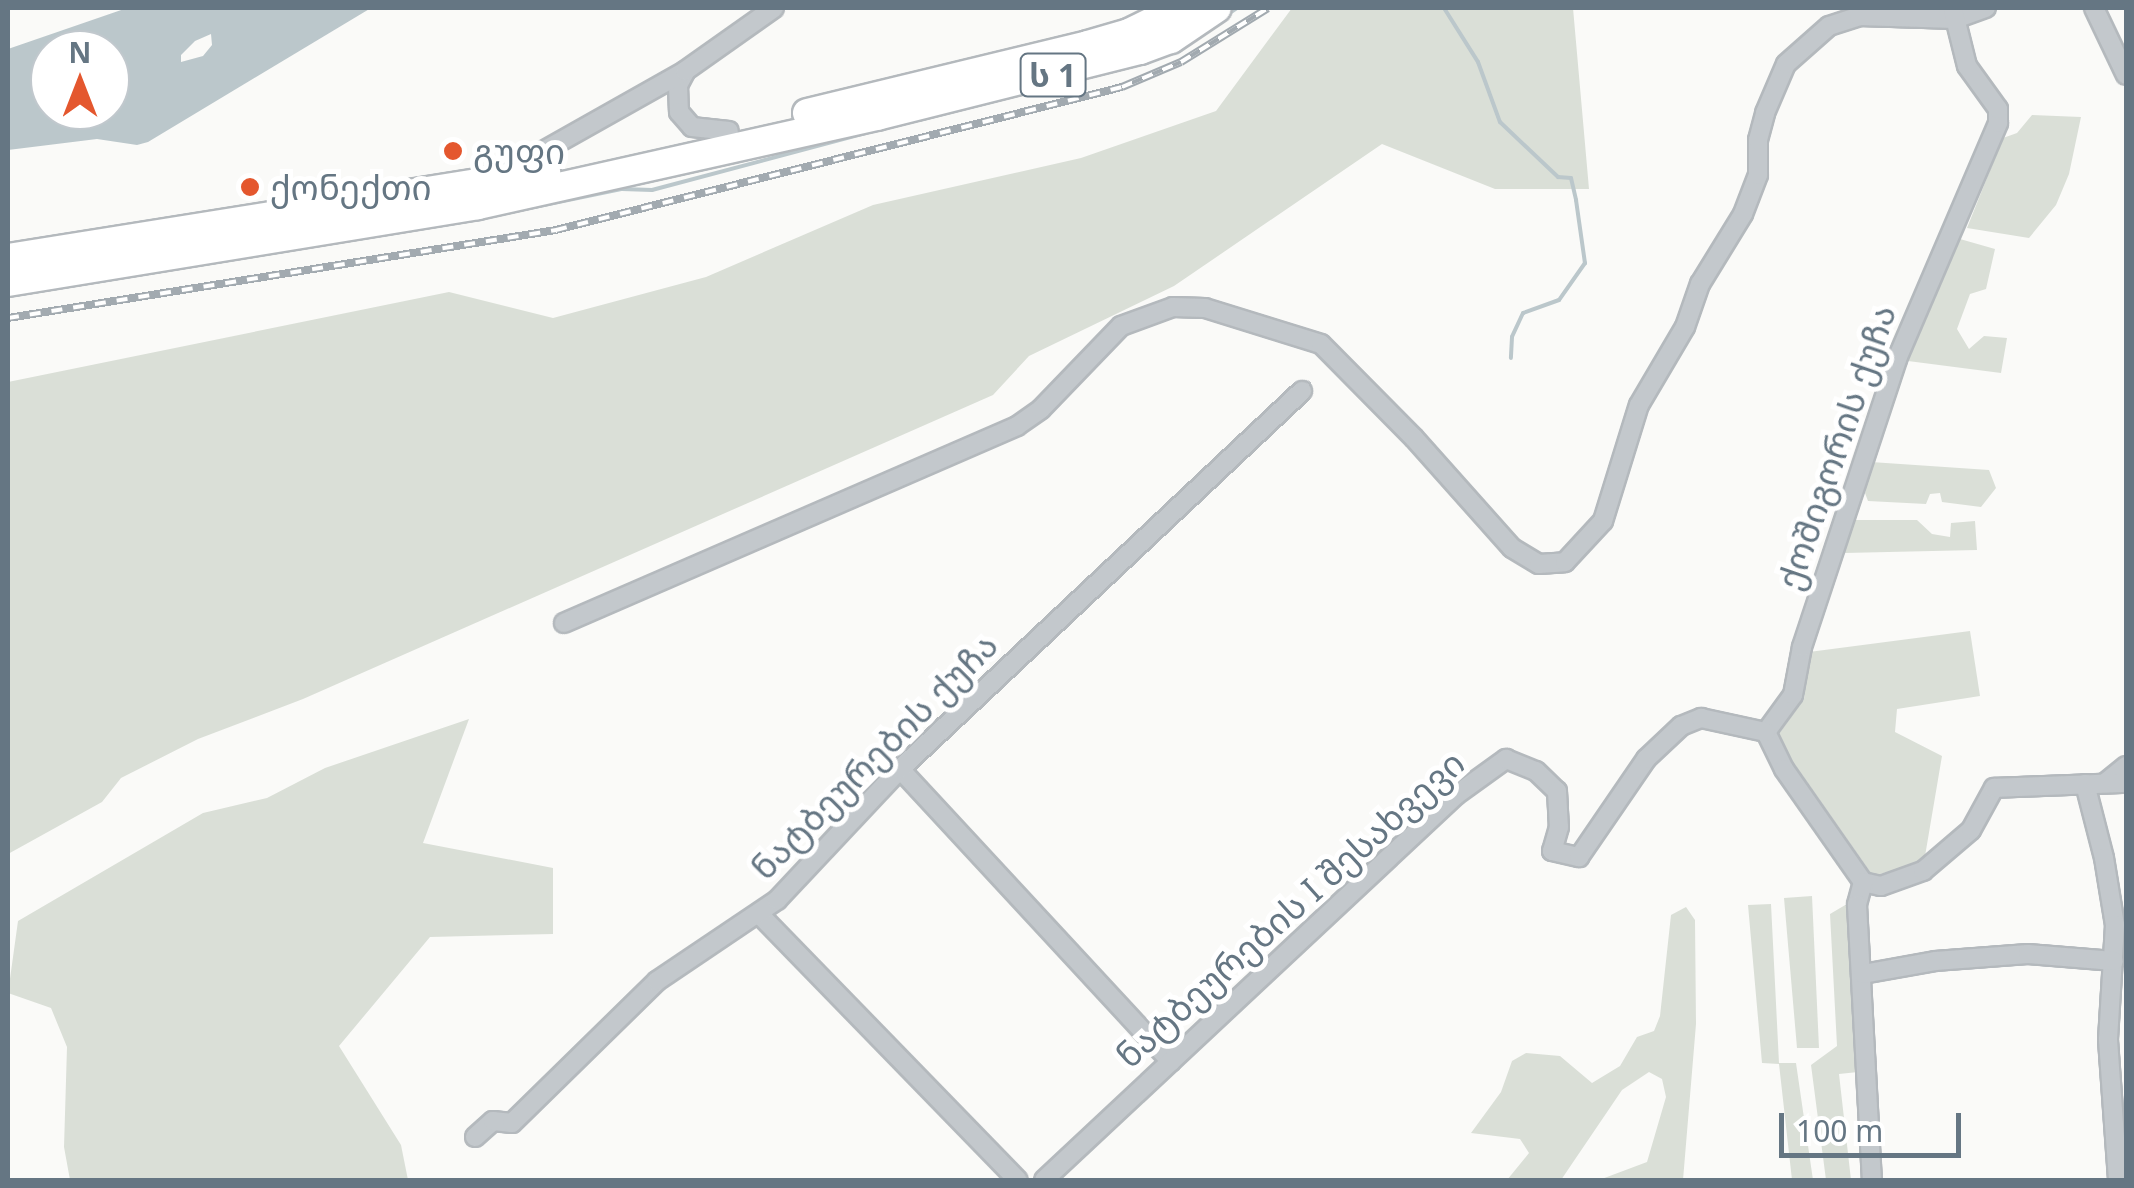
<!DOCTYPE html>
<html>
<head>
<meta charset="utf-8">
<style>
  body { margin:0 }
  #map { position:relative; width:2134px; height:1188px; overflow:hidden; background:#fafaf8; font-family:"Noto Sans","Noto Sans Georgian",sans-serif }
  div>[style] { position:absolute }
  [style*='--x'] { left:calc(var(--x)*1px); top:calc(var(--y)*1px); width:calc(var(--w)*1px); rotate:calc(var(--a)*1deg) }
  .green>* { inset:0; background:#dadfd7 }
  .water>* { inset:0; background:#bbc7cb }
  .stream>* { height:4px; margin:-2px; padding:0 2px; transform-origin:2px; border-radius:2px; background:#bbc7cb }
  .roads { filter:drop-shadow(2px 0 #b4b9bd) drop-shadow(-2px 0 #b4b9bd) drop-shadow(0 2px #b4b9bd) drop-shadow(0 -2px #b4b9bd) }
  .minor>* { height:18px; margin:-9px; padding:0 9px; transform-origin:9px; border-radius:9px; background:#c3c8cc }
  .highway>* { height:28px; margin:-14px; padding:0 14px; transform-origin:14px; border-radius:14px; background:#fff }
  .rail>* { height:8px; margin-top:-4px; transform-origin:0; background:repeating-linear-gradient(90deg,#fff 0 11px,#a2aab0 0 22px); box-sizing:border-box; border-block:2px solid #a2aab0 }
  .dots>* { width:28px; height:28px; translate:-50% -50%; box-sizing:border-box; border:5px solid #fff; border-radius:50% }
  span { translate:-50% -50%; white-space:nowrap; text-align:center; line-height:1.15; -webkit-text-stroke:10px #fff; paint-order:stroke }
  .shield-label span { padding:2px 8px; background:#fff; border:2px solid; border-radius:8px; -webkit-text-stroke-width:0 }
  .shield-label { font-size:32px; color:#657683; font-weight:700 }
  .poi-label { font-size:35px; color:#657683 }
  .left { translate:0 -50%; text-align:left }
  .street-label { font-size:35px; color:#657683 }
  .frame { position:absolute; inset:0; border:10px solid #657683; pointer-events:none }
  .north { position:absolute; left:30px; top:30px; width:100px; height:100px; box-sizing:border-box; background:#fff; border:2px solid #c1c8cd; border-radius:50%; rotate:0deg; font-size:28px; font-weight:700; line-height:40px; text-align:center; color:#657683 }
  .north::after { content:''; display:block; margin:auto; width:35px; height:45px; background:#e4572e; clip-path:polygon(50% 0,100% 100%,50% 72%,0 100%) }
  .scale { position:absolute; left:1779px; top:1113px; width:182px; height:45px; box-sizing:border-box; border:5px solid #657683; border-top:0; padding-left:12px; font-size:30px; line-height:35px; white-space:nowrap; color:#657683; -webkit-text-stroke:8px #fff; paint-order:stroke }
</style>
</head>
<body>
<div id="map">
  <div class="green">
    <div style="clip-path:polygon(1292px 8px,1573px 8px,1589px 189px,1495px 189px,1382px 144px,1174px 286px,1029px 356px,993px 395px,303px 699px,198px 739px,121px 778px,102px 802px,8px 854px,8px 382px,449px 292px,553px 318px,706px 277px,873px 205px,1081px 158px,1216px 111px)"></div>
    <div style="clip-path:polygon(2032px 115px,2081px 117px,2069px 174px,2056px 205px,2029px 238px,1967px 228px,2003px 138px,2017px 133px)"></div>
    <div style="clip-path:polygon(1953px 237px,1995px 249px,1986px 289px,1970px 294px,1957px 329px,1969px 349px,1984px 336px,2007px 338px,2001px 373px,1908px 361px)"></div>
    <div style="clip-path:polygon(1871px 462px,1989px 470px,1996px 488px,1981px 507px,1942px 502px,1940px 493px,1930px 494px,1926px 504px,1868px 501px,1865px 493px)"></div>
    <div style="clip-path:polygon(1854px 520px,1917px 520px,1932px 534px,1950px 537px,1951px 523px,1975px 521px,1977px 550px,1844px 553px)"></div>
    <div style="clip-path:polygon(1970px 631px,1980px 696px,1897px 709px,1895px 732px,1942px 756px,1924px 862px,1873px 876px,1776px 738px,1804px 699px,1809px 652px)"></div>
    <div style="clip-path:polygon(469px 719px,423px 843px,553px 868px,553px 934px,430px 937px,339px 1046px,401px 1145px,408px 1180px,70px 1180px,64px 1147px,67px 1047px,51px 1008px,8px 993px,18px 921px,203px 813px,267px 798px,325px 768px)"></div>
    <div style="clip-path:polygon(1812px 896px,1819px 1048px,1797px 1048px,1784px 898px)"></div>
    <div style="clip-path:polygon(1852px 901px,1858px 1072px,1839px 1074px,1851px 1180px,1826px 1180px,1811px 1065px,1837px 1046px,1830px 914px)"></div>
    <div style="clip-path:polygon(1771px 904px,1779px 1063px,1796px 1063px,1813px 1180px,1792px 1180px,1779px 1064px,1762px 1063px,1748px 905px)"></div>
    <div style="clip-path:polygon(1686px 907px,1695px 920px,1696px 1024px,1683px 1180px,1599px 1180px,1647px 1162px,1666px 1097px,1662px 1079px,1649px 1072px,1622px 1090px,1561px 1180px,1507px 1180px,1529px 1153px,1520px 1139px,1471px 1133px,1501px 1092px,1512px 1061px,1526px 1053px,1560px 1056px,1592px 1083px,1620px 1066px,1637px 1037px,1654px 1031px,1660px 1016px,1671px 915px)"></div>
  </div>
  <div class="water">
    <div style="clip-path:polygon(evenodd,127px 8px,371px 8px,148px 142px,137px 145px,97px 139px,8px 150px,8px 49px,127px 8px,211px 34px,212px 45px,203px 56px,181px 62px,181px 55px,195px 41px,211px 34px,127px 8px,50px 50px,110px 50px,110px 110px,50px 110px,50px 50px)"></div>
  </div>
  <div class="stream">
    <div style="--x:1444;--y:8;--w:64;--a:57.8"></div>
    <div style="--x:1478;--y:62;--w:64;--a:69.9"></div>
    <div style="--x:1500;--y:122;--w:80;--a:43.5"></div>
    <div style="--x:1558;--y:177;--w:13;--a:4"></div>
    <div style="--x:1571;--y:178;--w:23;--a:77"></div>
    <div style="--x:1576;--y:200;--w:64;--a:81.9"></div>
    <div style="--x:1585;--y:263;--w:45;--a:125.1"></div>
    <div style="--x:1559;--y:300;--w:38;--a:160"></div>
    <div style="--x:1523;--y:313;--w:26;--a:115"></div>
    <div style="--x:1512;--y:337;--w:21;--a:93"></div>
    <div style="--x:1228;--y:14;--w:11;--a:-34"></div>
    <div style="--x:919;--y:120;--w:220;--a:-14.2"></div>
    <div style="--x:500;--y:214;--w:125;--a:-11.6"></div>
    <div style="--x:622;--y:189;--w:30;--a:2"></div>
    <div style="--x:652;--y:190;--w:221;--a:-14.9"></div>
    <div style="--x:8;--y:296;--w:469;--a:-9.3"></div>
  </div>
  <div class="roads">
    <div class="minor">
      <div style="--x:2094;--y:8;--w:74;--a:64.5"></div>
      <div style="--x:685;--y:72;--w:15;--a:118"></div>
      <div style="--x:678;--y:85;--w:27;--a:88"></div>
      <div style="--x:679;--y:112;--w:20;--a:49"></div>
      <div style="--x:692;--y:127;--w:37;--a:6"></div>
      <div style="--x:506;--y:172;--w:206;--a:-29.4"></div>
      <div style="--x:685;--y:71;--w:109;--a:-35.3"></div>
      <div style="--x:564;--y:623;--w:494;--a:-23.5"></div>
      <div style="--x:1017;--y:426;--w:29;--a:-35"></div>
      <div style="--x:1041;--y:409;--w:115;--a:-46.1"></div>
      <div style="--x:1121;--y:326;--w:55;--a:-20.1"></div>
      <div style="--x:1173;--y:307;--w:32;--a:2"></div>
      <div style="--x:1205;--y:308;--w:121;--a:17.2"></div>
      <div style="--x:1321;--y:344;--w:132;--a:45.3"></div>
      <div style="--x:1414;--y:438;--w:147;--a:48.3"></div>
      <div style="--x:1512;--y:548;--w:31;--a:31"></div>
      <div style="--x:1539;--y:564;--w:26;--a:-4"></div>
      <div style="--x:1565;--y:562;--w:56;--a:-47.2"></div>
      <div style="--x:1603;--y:521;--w:121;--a:-72.8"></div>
      <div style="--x:1639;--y:405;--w:91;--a:-59.5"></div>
      <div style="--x:1685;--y:327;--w:46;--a:-70.8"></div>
      <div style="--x:1700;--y:284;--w:82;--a:-58.4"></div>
      <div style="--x:1743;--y:214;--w:42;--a:-69"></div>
      <div style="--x:1758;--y:175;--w:35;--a:-90"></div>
      <div style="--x:1758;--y:140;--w:28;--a:-75"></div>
      <div style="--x:1765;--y:113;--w:53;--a:-66.8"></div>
      <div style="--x:1786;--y:64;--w:57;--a:-41.5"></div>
      <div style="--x:1829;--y:26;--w:32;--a:-18"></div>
      <div style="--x:1859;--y:16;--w:96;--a:1.8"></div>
      <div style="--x:1955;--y:19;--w:33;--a:-20"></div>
      <div style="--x:1766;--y:732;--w:46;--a:-53.9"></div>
      <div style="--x:1793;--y:695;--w:49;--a:-79.4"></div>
      <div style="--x:1802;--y:647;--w:303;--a:-71.7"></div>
      <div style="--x:1897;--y:359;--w:257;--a:-66.8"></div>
      <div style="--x:1998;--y:123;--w:14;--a:-90"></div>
      <div style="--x:1998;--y:109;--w:53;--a:-125.8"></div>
      <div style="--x:1967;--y:66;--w:58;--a:-104"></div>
      <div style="--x:1766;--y:732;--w:41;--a:64.1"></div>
      <div style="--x:1784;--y:769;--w:138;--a:55"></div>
      <div style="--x:900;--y:769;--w:399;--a:47.2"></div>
      <div style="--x:2105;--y:783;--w:27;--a:-39"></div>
      <div style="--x:2085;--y:784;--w:76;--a:75.6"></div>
      <div style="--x:2104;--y:858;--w:68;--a:80.7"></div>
      <div style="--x:2115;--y:925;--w:115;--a:93.5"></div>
      <div style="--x:2108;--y:1040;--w:140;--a:85.9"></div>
      <div style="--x:1863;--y:882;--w:18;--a:13"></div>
      <div style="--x:1881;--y:886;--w:45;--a:-19.7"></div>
      <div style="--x:1923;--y:871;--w:63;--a:-40.5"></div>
      <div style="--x:1971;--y:830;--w:48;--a:-61.3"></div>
      <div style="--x:1994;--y:788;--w:132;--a:-2.2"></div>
      <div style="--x:1863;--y:882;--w:24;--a:105"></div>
      <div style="--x:1857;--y:905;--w:275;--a:86.9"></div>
      <div style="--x:759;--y:914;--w:371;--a:45.8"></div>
      <div style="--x:1863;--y:974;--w:73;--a:-10.2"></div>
      <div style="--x:1935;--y:961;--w:93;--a:-4.3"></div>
      <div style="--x:2028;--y:954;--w:86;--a:4.7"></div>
      <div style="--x:475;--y:1137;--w:24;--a:-42"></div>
      <div style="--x:493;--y:1121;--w:19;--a:6"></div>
      <div style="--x:512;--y:1123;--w:203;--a:-44.4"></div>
      <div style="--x:657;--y:981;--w:145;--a:-34"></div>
      <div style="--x:777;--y:900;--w:180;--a:-46.8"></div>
      <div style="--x:900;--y:769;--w:552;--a:-43.24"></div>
      <div style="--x:1044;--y:1180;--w:564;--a:-43.06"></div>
      <div style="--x:1456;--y:795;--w:62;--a:-35.8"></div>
      <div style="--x:1506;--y:759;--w:32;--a:22"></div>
      <div style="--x:1536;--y:771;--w:29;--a:44"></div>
      <div style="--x:1557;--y:791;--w:36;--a:87"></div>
      <div style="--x:1559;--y:827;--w:25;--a:106"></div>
      <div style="--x:1552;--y:851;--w:28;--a:13"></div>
      <div style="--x:1579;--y:857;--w:119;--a:-55.6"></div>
      <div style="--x:1646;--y:759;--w:48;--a:-43.3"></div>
      <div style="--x:1681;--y:726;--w:22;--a:-22"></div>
      <div style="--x:1701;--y:718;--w:66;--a:12.2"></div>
    </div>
    <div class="highway">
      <div style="--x:807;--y:113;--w:289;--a:-13.6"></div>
      <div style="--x:1088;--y:45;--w:43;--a:-16.3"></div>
      <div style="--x:1129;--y:33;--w:57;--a:-26.1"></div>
      <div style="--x:8;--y:258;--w:545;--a:-9.08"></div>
      <div style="--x:8;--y:282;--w:476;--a:-9.3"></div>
      <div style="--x:478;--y:205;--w:409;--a:-12.6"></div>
      <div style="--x:877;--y:116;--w:271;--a:-14.1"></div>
      <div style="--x:1140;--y:50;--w:33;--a:-20"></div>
      <div style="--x:1171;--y:39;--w:55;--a:-34"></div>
    </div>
  </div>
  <div class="rail">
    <div style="--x:8;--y:318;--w:555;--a:-9.12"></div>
    <div style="--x:556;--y:230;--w:584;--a:-14.18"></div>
    <div style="--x:1122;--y:87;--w:64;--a:-23"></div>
    <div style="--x:1181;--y:62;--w:102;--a:-31.8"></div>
  </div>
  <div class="dots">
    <div style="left:453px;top:151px;background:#e4572e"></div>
    <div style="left:250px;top:187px;background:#e4572e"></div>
  </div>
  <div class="shield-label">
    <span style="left:1053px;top:75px">ს 1</span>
  </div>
  <div class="poi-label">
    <span class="left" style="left:473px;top:151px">გუფი</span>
    <span class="left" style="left:270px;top:187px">ქონექთი</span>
  </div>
  <div class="street-label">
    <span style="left:1836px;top:447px;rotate:-71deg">ქოშიგორის ქუჩა</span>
    <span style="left:874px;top:756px;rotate:-45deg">ნატბეურების ქუჩა</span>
    <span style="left:1290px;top:909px;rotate:-42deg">ნატბეურების I შესახვევი</span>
  </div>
  <div class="frame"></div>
  <div class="north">N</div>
  <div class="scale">100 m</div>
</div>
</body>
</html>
